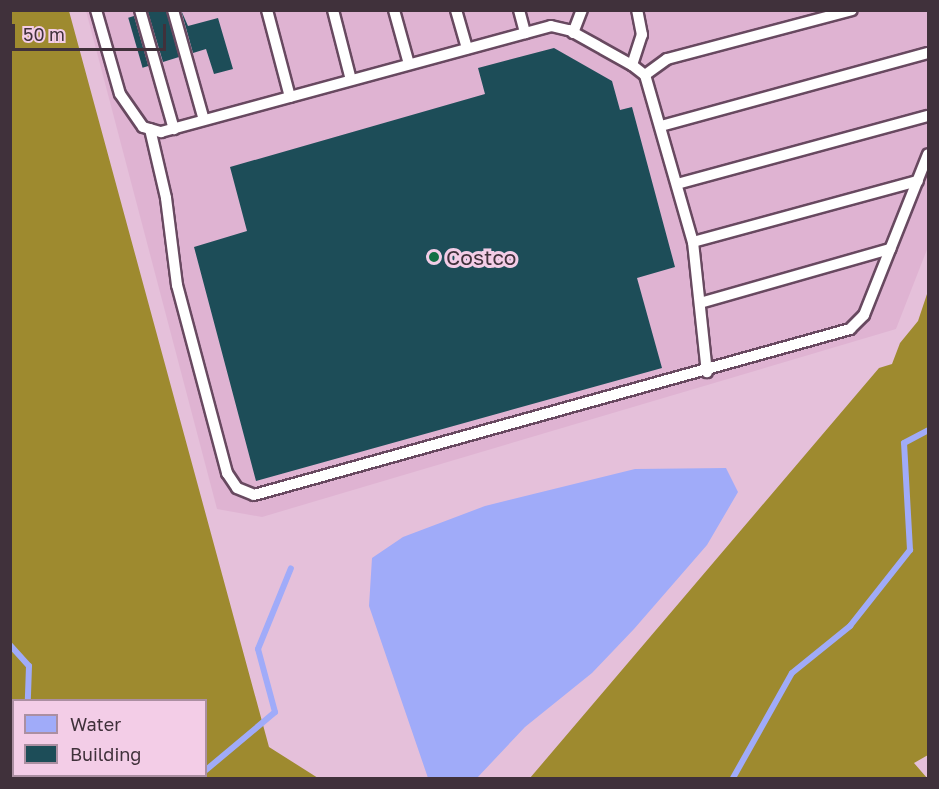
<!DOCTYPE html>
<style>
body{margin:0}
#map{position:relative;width:939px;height:789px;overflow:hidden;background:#e5c0da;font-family:"Golos Text",sans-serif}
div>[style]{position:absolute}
.built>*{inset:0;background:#dfb3d2}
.forest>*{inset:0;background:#9e8a2f}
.water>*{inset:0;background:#a0abf9}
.stream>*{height:6px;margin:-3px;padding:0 3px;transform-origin:3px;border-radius:3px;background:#a0abf9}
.building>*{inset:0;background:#1d4d58;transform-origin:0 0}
.roads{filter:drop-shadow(2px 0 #684960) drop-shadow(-2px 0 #684960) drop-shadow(0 2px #684960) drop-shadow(0 -2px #684960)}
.service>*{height:10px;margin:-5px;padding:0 5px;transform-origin:5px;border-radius:5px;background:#fff}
.dots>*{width:16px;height:16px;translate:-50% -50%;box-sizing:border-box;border:3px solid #f3cde7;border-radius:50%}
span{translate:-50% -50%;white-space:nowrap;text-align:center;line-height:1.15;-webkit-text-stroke:6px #f3cde7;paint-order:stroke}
.poi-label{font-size:21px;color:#40313b}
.left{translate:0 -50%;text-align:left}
.frame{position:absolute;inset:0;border:12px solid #40313b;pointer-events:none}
.legend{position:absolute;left:12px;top:699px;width:195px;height:78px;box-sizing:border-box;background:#f3cde7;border:2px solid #ab8fa2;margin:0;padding:8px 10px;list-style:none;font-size:18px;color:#40313b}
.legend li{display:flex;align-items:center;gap:12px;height:30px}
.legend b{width:30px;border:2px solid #ab8fa2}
.scale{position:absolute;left:12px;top:24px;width:154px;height:27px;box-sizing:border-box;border:3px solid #40313b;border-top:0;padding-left:8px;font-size:18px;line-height:21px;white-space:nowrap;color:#40313b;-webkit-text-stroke:4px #f3cde7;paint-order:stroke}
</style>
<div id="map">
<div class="built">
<i style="clip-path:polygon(86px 11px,928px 11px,928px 247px,896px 329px,262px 517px,217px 509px)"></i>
</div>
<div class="forest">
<i style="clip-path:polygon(10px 11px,69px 11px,269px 747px,318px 778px,52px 778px,206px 776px,206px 700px,14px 700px,13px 711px,11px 705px)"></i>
<i style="clip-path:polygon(928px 291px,928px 755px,914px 763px,927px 778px,530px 778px,879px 368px,892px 364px,900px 343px,918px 321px)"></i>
</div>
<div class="water">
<i style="clip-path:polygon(726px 468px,738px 492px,707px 545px,634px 629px,592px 673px,525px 727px,477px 778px,428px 778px,369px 606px,372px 558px,403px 537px,485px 506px,635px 469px)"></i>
</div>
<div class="stream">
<i style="left:10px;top:645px;width:28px;rotate:48deg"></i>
<i style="left:29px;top:666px;width:34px;rotate:92deg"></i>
<i style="left:206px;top:770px;width:90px;rotate:-40deg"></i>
<i style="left:275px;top:712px;width:65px;rotate:-105.1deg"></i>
<i style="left:258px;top:649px;width:87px;rotate:-67.8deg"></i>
<i style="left:71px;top:776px;width:3px;rotate:45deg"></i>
<i style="left:198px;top:778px;width:4px;rotate:-34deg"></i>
<i style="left:733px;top:778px;width:120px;rotate:-60.7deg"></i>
<i style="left:792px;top:673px;width:75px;rotate:-39deg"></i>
<i style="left:850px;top:626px;width:97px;rotate:-51.7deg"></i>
<i style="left:910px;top:550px;width:107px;rotate:-93.2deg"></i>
<i style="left:904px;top:443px;width:27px;rotate:-28deg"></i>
</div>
<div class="building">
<i style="clip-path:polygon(154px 10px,166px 10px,179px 57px,163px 62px,148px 12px)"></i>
<i style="clip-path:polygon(181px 10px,188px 26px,218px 18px,233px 69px,214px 74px,206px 49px,193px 53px)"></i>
<i style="left:134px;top:16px;width:52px;height:6px;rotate:74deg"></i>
<i style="clip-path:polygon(554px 48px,612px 81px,620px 110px,632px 107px,675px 267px,637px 278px,662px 368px,256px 481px,194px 247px,247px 231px,230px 167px,485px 94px,478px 68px)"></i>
</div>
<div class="roads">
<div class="service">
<i style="left:96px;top:10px;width:87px;rotate:74.1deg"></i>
<i style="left:120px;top:94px;width:40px;rotate:55.1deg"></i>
<i style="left:143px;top:127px;width:19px;rotate:16deg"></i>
<i style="left:161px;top:132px;width:404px;rotate:-15.2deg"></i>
<i style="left:551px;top:26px;width:18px;rotate:13deg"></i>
<i style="left:569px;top:30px;width:72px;rotate:29.1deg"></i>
<i style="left:632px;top:65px;width:16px;rotate:38deg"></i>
<i style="left:645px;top:75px;width:174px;rotate:74deg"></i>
<i style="left:693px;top:242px;width:131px;rotate:83.9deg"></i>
<i style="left:140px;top:10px;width:124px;rotate:74.1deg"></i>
<i style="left:173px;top:10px;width:114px;rotate:74.3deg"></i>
<i style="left:267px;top:10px;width:90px;rotate:75.2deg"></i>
<i style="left:333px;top:10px;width:72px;rotate:75.6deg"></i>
<i style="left:394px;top:10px;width:56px;rotate:74.5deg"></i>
<i style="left:456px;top:10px;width:40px;rotate:74deg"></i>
<i style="left:519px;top:10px;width:24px;rotate:75deg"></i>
<i style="left:573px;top:33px;width:25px;rotate:-69deg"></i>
<i style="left:632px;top:65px;width:32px;rotate:-72deg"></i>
<i style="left:642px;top:35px;width:25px;rotate:-101deg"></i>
<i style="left:645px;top:75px;width:27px;rotate:-36deg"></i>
<i style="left:667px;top:59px;width:191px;rotate:-14.8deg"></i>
<i style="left:661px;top:126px;width:277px;rotate:-15.3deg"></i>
<i style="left:150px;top:129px;width:71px;rotate:76.9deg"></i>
<i style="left:166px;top:198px;width:88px;rotate:82.8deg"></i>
<i style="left:177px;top:285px;width:195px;rotate:75.1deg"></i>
<i style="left:227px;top:473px;width:18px;rotate:56deg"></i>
<i style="left:237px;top:488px;width:18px;rotate:22deg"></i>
<i style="left:254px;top:495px;width:619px;rotate:-15.56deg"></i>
<i style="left:850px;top:329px;width:20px;rotate:-45deg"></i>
<i style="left:864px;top:315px;width:173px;rotate:-68.3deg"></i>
<i style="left:677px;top:184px;width:260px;rotate:-15.2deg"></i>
<i style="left:693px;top:242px;width:233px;rotate:-15.2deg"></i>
<i style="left:700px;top:303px;width:198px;rotate:-15.9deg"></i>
</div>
</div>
<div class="dots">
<i style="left:434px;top:257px;background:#147045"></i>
</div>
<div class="poi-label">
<span class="left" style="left:446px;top:257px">Costco</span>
</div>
<div class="frame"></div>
<ul class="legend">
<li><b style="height:16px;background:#a0abf9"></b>Water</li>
<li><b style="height:16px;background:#1d4d58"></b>Building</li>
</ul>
<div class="scale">50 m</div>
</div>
